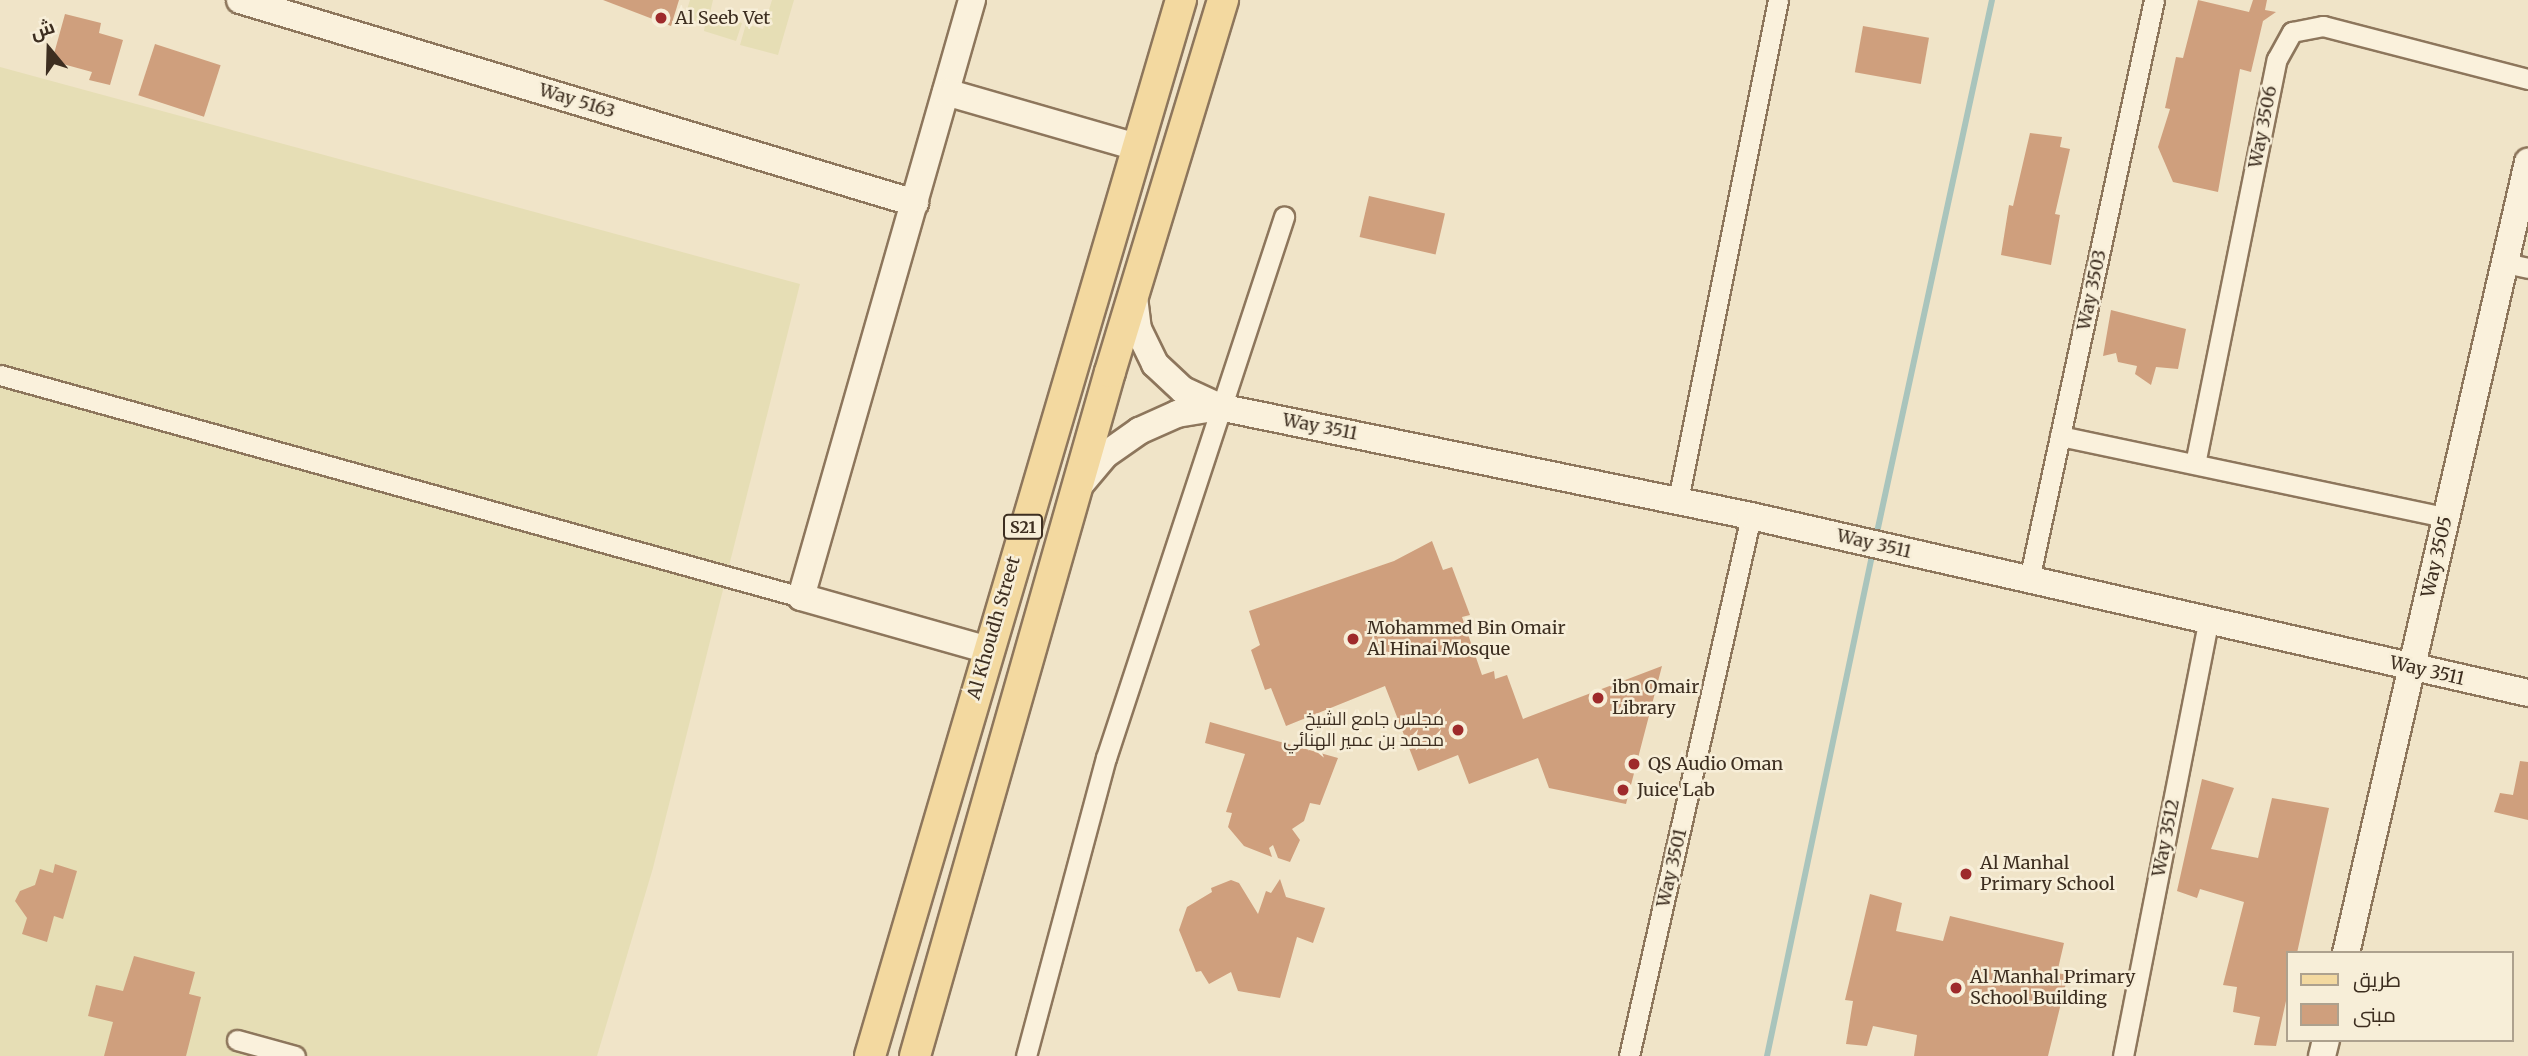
<!DOCTYPE html>
<meta charset="utf-8">
<style>
body{margin:0}
#map{position:relative;width:2528px;height:1056px;overflow:hidden;background:#f0e4c8;font-family:Merriweather,Cairo,serif}
div>[style]{position:absolute}
.farmland>*{inset:0;background:#e6deb5}
.stream>*{height:6px;margin:-3px;padding:0 3px;transform-origin:3px;border-radius:3px;background:#a9c4bc}
.building>*{inset:0;background:#cf9f7d;transform-origin:0 0}
.roads{filter:drop-shadow(2px 0 #8d765c) drop-shadow(-2px 0 #8d765c) drop-shadow(0 2px #8d765c) drop-shadow(0 -2px #8d765c)}
.street>*{height:19px;margin:-9.5px;padding:0 9.5px;transform-origin:9.5px;border-radius:9.5px;background:#faf1dc}
.secondary>*{height:26px;margin:-13px;padding:0 13px;transform-origin:13px;border-radius:13px;background:#faf1dc}
.primary>*{height:30px;margin:-15px;padding:0 15px;transform-origin:15px;border-radius:15px;background:#f3d9a0}
.dots>*{width:19px;height:19px;translate:-50% -50%;box-sizing:border-box;border:4px solid #f7eed8;border-radius:50%}
span{translate:-50% -50%;white-space:nowrap;text-align:center;line-height:1.15;-webkit-text-stroke:5px #f7eed8;paint-order:stroke}
.shield-label span{padding:2px 5px;background:#f7eed8;border:2px solid;border-radius:5px;-webkit-text-stroke-width:0}
.shield-label{font-size:16px;color:#3d2e20;font-weight:700}
.poi-label{font-size:18px;color:#3d2e20}
.left{translate:0 -50%;text-align:left}
.right{translate:-100% -50%;text-align:right}
.street-label{font-size:18px;color:#3d2e20}
.legend{position:absolute;left:2286px;top:951px;width:228px;height:91px;box-sizing:border-box;background:#f7eed8;border:2px solid #ada18e;margin:0;padding:9px 12px;list-style:none;font-size:21px;color:#3d2e20}
.legend li{display:flex;align-items:center;gap:14px;height:35px}
.legend b{width:35px;border:2px solid #ada18e}
.north{position:absolute;left:14px;top:14px;width:70px;height:70px;-webkit-text-stroke:5px #f7eed8;paint-order:stroke;rotate:341deg;font-size:19px;font-weight:700;line-height:28px;text-align:center;color:#3d2e20}
.north::after{content:'';display:block;margin:auto;width:24px;height:32px;background:#3d2e20;clip-path:polygon(50% 0,100% 100%,50% 72%,0 100%)}
</style>
<div id="map">
<div class="farmland">
<i style="clip-path:polygon(690px 0,713px 0,710px 13px,742px 23px,736px 41px,704px 31px,705px 25px,684px 19px)"></i>
<i style="clip-path:polygon(772px 0,794px 0,778px 55px,740px 45px,746px 24px,763px 29px)"></i>
<i style="clip-path:polygon(0 67px,800px 284px,653px 868px,597px 1056px,0 1056px)"></i>
</div>
<div class="stream">
<i style="left:1876px;top:537px;width:549px;rotate:-77.81deg"></i>
<i style="left:1767px;top:1056px;width:516px;rotate:-78.15deg"></i>
</div>
<div class="building">
<i style="clip-path:polygon(603px 0,679px 0,671px 26px)"></i>
<i style="clip-path:polygon(2198px 0,2249px 12px,2253px 0,2267px 0,2265px 10px,2276px 12px,2263px 21px,2251px 72px,2240px 69px,2218px 192px,2173px 182px,2158px 147px,2170px 109px,2165px 108px,2176px 57px,2183px 58px)"></i>
<i style="clip-path:polygon(65px 14px,101px 23px,99px 33px,123px 40px,110px 85px,89px 80px,92px 72px,52px 61px)"></i>
<i style="left:1863px;top:26px;width:67px;height:47px;rotate:10deg"></i>
<i style="left:155px;top:44px;width:69px;height:54px;rotate:18deg"></i>
<i style="clip-path:polygon(2030px 133px,2062px 137px,2060px 147px,2070px 149px,2055px 214px,2060px 215px,2051px 265px,2001px 255px,2009px 205px,2013px 206px)"></i>
<i style="left:1369px;top:196px;width:78px;height:42px;rotate:13deg"></i>
<i style="clip-path:polygon(2111px 310px,2186px 329px,2178px 369px,2156px 367px,2151px 385px,2135px 374px,2137px 366px,2118px 362px,2116px 353px,2103px 356px)"></i>
<i style="clip-path:polygon(1432px 541px,1443px 570px,1452px 567px,1470px 615px,1462px 617px,1482px 675px,1494px 671px,1495px 679px,1507px 675px,1523px 719px,1662px 666px,1626px 804px,1549px 788px,1538px 758px,1469px 784px,1458px 755px,1418px 771px,1385px 686px,1286px 726px,1271px 688px,1265px 690px,1251px 650px,1260px 645px,1249px 611px,1394px 561px)"></i>
<i style="clip-path:polygon(1210px 722px,1338px 758px,1320px 805px,1310px 803px,1304px 821px,1292px 829px,1300px 840px,1290px 862px,1278px 858px,1273px 845px,1269px 848px,1272px 857px,1244px 846px,1228px 827px,1232px 813px,1226px 812px,1245px 754px,1205px 743px)"></i>
<i style="clip-path:polygon(2520px 761px,2528px 762px,2528px 820px,2494px 812px,2500px 793px,2513px 795px)"></i>
<i style="clip-path:polygon(2202px 779px,2234px 788px,2211px 849px,2258px 858px,2272px 798px,2329px 808px,2297px 953px,2288px 953px,2288px 992px,2276px 1046px,2254px 1045px,2260px 1017px,2233px 1012px,2237px 987px,2223px 985px,2244px 902px,2200px 889px,2197px 898px,2177px 891px)"></i>
<i style="clip-path:polygon(55px 864px,77px 871px,63px 919px,54px 916px,47px 942px,22px 934px,27px 918px,15px 901px,20px 891px,35px 885px,40px 869px,53px 873px)"></i>
<i style="clip-path:polygon(1280px 879px,1286px 897px,1325px 908px,1313px 943px,1297px 937px,1280px 998px,1238px 991px,1231px 972px,1209px 984px,1201px 971px,1196px 972px,1179px 930px,1187px 907px,1212px 892px,1211px 888px,1231px 880px,1239px 883px,1258px 914px,1266px 891px,1271px 893px)"></i>
<i style="clip-path:polygon(1870px 894px,1902px 903px,1896px 931px,1943px 941px,1950px 916px,2064px 943px,2057px 973px,2068px 975px,2048px 1056px,1914px 1056px,1917px 1035px,1873px 1026px,1867px 1046px,1846px 1044px,1853px 1001px,1845px 1000px)"></i>
<i style="clip-path:polygon(134px 956px,195px 972px,189px 994px,201px 997px,186px 1056px,104px 1056px,113px 1022px,88px 1016px,96px 985px,123px 991px)"></i>
</div>
<div class="roads">
<div class="street">
<i style="left:2505px;top:263px;width:24px;rotate:12deg"></i>
<i style="left:0;top:375px;width:831px;rotate:15.49deg"></i>
<i style="left:2060px;top:436px;width:394px;rotate:11.9deg"></i>
<i style="left:2195px;top:464px;width:413px;rotate:-78.6deg"></i>
<i style="left:2277px;top:59px;width:31px;rotate:-61deg"></i>
<i style="left:2292px;top:32px;width:32px;rotate:-11deg"></i>
<i style="left:2323px;top:26px;width:212px;rotate:14.5deg"></i>
<i style="left:1678px;top:500px;width:510px;rotate:-78.69deg"></i>
<i style="left:2029px;top:580px;width:593px;rotate:-77.84deg"></i>
<i style="left:237px;top:1040px;width:60px;rotate:15.4deg"></i>
<i style="left:1026px;top:1056px;width:309px;rotate:-75deg"></i>
<i style="left:1106px;top:758px;width:570px;rotate:-71.79deg"></i>
<i style="left:1629px;top:1056px;width:554px;rotate:-77.27deg"></i>
<i style="left:2123px;top:1056px;width:443px;rotate:-78.9deg"></i>
</div>
<div class="secondary">
<i style="left:240px;top:0;width:705px;rotate:16.74deg"></i>
<i style="left:972px;top:0;width:621px;rotate:105.98deg"></i>
<i style="left:801px;top:597px;width:194px;rotate:15.8deg"></i>
<i style="left:946px;top:92px;width:199px;rotate:16.1deg"></i>
<i style="left:1134px;top:297px;width:32px;rotate:83deg"></i>
<i style="left:1138px;top:329px;width:39px;rotate:64deg"></i>
<i style="left:1155px;top:364px;width:38px;rotate:43deg"></i>
<i style="left:1183px;top:390px;width:40px;rotate:25deg"></i>
<i style="left:1219px;top:407px;width:543px;rotate:11.58deg"></i>
<i style="left:1751px;top:516px;width:797px;rotate:12.83deg"></i>
<i style="left:1078px;top:487px;width:42px;rotate:-49.8deg"></i>
<i style="left:1105px;top:455px;width:42px;rotate:-35.2deg"></i>
<i style="left:1139px;top:431px;width:42px;rotate:-24.1deg"></i>
<i style="left:1177px;top:414px;width:43px;rotate:-9.5deg"></i>
<i style="left:2346px;top:953px;width:812px;rotate:-77.04deg"></i>
<i style="left:2322px;top:1056px;width:16px;rotate:-76deg"></i>
</div>
<div class="primary">
<i style="left:870px;top:1056px;width:1101px;rotate:-73.59deg"></i>
<i style="left:915px;top:1056px;width:711px;rotate:-74.09deg"></i>
<i style="left:1110px;top:372px;width:389px;rotate:-73.1deg"></i>
</div>
</div>
<div class="dots">
<i style="left:661px;top:18px;background:#9e2a2b"></i>
<i style="left:1353px;top:639px;background:#9e2a2b"></i>
<i style="left:1598px;top:698px;background:#9e2a2b"></i>
<i style="left:1458px;top:730px;background:#9e2a2b"></i>
<i style="left:1634px;top:764px;background:#9e2a2b"></i>
<i style="left:1623px;top:790px;background:#9e2a2b"></i>
<i style="left:1966px;top:874px;background:#9e2a2b"></i>
<i style="left:1956px;top:988px;background:#9e2a2b"></i>
</div>
<div class="shield-label">
<span style="left:1023px;top:527px">S21</span>
</div>
<div class="poi-label">
<span class="left" style="left:675px;top:18px">Al Seeb Vet</span>
<span class="left" style="left:1367px;top:639px">Mohammed Bin Omair<br>Al Hinai Mosque</span>
<span class="left" style="left:1612px;top:698px">ibn Omair<br>Library</span>
<span class="right" style="left:1444px;top:730px">مجلس جامع الشيخ<br>محمد بن عمير الهنائي</span>
<span class="left" style="left:1648px;top:764px">QS Audio Oman</span>
<span class="left" style="left:1637px;top:790px">Juice Lab</span>
<span class="left" style="left:1980px;top:874px">Al Manhal<br>Primary School</span>
<span class="left" style="left:1970px;top:988px">Al Manhal Primary<br>School Building</span>
</div>
<div class="street-label">
<span style="left:577px;top:101px;rotate:17deg">Way 5163</span>
<span style="left:2263px;top:127px;rotate:-79deg">Way 3506</span>
<span style="left:2092px;top:290px;rotate:-78deg">Way 3503</span>
<span style="left:1320px;top:427px;rotate:11deg">Way 3511</span>
<span style="left:1874px;top:544px;rotate:13deg">Way 3511</span>
<span style="left:2437px;top:557px;rotate:-77deg">Way 3505</span>
<span style="left:994px;top:628px;rotate:-74deg">Al Khoudh Street</span>
<span style="left:2427px;top:671px;rotate:13deg">Way 3511</span>
<span style="left:2166px;top:838px;rotate:-79deg">Way 3512</span>
<span style="left:1672px;top:868px;rotate:-77deg">Way 3501</span>
</div>
<ul class="legend">
<li><b style="height:9px;background:#f3d9a0"></b>طريق</li>
<li><b style="height:19px;background:#cf9f7d"></b>مبنى</li>
</ul>
<div class="north">ش</div>
</div>
